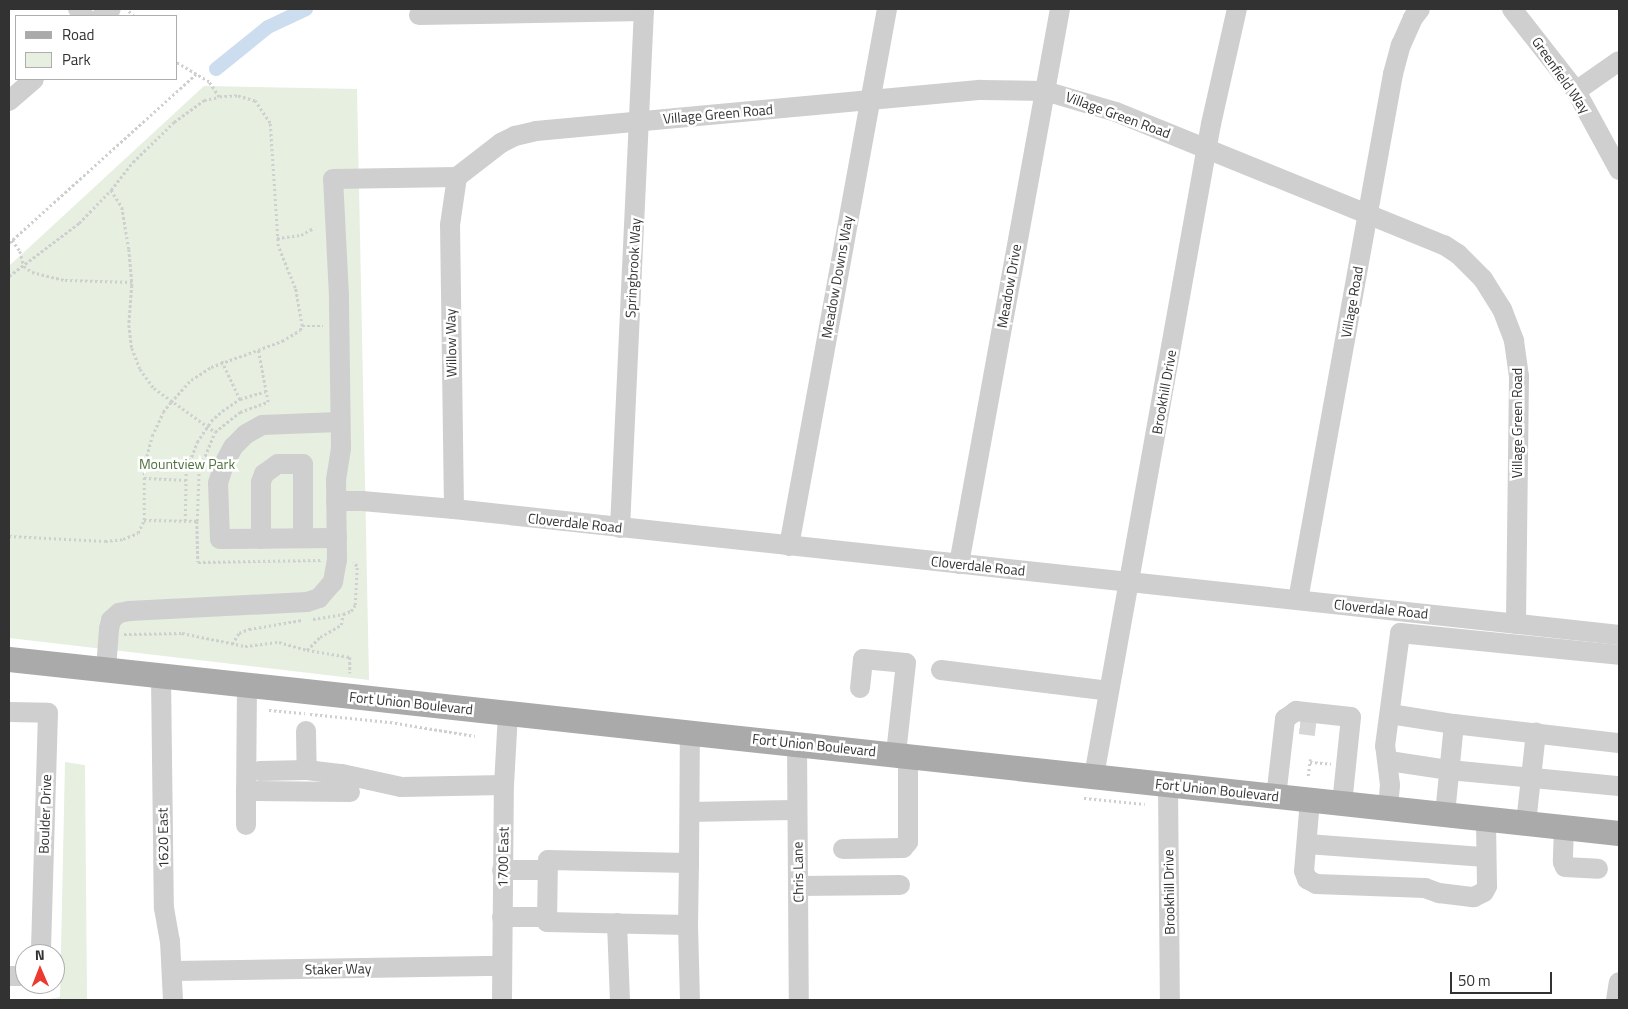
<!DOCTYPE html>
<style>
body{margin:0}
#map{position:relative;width:1628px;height:1009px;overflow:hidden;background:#fff;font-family:"Titillium Web",sans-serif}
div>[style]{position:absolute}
.green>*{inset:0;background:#e6efe0}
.canal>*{height:14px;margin:-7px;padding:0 7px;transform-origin:7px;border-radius:7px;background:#ccddef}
.minor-tunnel>*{height:20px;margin-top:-10px;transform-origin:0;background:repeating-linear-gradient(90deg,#d6d6d6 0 20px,transparent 0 30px)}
.path>*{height:2.5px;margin-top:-1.25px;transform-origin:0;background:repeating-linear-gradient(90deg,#cfcfcf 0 2.5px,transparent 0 5px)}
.minor>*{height:20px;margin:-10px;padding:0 10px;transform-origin:10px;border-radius:10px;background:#cfcfcf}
.major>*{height:25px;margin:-12.5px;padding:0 12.5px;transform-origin:12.5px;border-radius:12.5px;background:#aaa}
span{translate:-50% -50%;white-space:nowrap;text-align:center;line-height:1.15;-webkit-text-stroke:5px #fff;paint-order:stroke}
.street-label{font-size:14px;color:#323232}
.park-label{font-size:14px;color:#4e713c}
.frame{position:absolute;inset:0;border:10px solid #323232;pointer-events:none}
.legend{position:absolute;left:15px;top:15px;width:162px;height:65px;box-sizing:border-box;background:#fff;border:1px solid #adadad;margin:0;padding:6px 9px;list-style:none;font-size:15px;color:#323232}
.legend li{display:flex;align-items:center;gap:10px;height:25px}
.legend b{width:25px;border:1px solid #adadad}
.north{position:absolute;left:15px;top:944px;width:50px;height:50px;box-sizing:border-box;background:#fff;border:1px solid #adadad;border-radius:50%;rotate:359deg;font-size:14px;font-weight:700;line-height:20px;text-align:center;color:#323232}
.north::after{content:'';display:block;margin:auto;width:18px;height:22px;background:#ed3a30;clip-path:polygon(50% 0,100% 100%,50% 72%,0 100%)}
.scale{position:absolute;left:1450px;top:972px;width:102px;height:22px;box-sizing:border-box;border:2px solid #323232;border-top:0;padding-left:6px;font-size:15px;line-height:18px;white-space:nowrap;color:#323232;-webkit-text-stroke:4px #fff;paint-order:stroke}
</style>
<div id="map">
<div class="green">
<i style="clip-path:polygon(204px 86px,357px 89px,369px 680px,9px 638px,9px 266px)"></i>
<i style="clip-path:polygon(65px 762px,85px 765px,87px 999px,44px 1000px,60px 997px)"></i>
</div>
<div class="canal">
<i style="left:216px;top:69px;width:67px;rotate:-38.9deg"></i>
<i style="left:268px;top:27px;width:42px;rotate:-25.3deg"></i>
</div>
<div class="minor-tunnel">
<i style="left:1300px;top:724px;width:16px;rotate:7deg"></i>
</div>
<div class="path">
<i style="left:129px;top:11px;width:7px;rotate:45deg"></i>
<i style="left:111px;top:190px;width:20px;rotate:57deg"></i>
<i style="left:122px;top:207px;width:43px;rotate:80.5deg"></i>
<i style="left:129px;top:249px;width:36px;rotate:85deg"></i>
<i style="left:132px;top:285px;width:40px;rotate:94.3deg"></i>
<i style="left:129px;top:325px;width:23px;rotate:83deg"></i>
<i style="left:132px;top:348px;width:22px;rotate:69deg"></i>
<i style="left:140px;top:369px;width:24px;rotate:54deg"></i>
<i style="left:154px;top:388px;width:75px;rotate:35.8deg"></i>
<i style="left:277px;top:238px;width:24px;rotate:-7deg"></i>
<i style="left:301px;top:235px;width:13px;rotate:-29deg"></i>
<i style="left:12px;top:240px;width:14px;rotate:54deg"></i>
<i style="left:20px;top:251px;width:16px;rotate:75deg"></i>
<i style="left:24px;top:266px;width:10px;rotate:37deg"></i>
<i style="left:32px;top:272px;width:34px;rotate:14deg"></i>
<i style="left:65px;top:280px;width:67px;rotate:1.7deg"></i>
<i style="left:9px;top:243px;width:252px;rotate:-42.1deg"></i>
<i style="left:9px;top:276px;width:88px;rotate:-37.1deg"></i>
<i style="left:79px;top:223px;width:46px;rotate:-45.9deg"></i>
<i style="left:111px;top:190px;width:36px;rotate:-52deg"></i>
<i style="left:133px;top:162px;width:57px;rotate:-44.3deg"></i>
<i style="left:174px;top:122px;width:37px;rotate:-36deg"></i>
<i style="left:204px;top:100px;width:15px;rotate:-11deg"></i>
<i style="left:219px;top:97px;width:18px;rotate:-124deg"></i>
<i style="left:209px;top:82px;width:39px;rotate:-149deg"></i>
<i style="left:302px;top:326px;width:21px"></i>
<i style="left:222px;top:361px;width:42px;rotate:64.7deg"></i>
<i style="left:144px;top:478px;width:42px;rotate:2.7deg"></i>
<i style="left:144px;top:520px;width:53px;rotate:1.1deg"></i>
<i style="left:197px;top:521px;width:51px;rotate:-87.8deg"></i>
<i style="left:199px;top:470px;width:41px;rotate:-67.2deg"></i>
<i style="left:215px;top:432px;width:32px;rotate:-39deg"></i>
<i style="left:240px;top:412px;width:30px;rotate:-20deg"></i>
<i style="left:268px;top:402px;width:53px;rotate:-100.9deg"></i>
<i style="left:185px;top:521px;width:50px;rotate:-88.9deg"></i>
<i style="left:186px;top:471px;width:31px;rotate:-69deg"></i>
<i style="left:197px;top:442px;width:25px;rotate:-56deg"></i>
<i style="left:211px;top:421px;width:15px;rotate:-42deg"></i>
<i style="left:222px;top:411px;width:22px;rotate:-34deg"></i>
<i style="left:240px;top:399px;width:27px;rotate:-17deg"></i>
<i style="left:197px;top:521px;width:41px;rotate:88.6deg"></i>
<i style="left:198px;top:562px;width:123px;rotate:-0.9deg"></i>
<i style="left:9px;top:536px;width:96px;rotate:3deg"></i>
<i style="left:105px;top:541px;width:18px;rotate:-6deg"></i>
<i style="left:123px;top:539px;width:16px;rotate:-22deg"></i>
<i style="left:138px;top:533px;width:14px;rotate:-65deg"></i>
<i style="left:144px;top:520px;width:54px;rotate:-90deg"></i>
<i style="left:144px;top:466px;width:31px;rotate:-75deg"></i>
<i style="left:152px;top:436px;width:26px;rotate:-65deg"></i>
<i style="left:163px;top:412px;width:13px;rotate:-51deg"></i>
<i style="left:171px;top:402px;width:30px;rotate:-48deg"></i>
<i style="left:191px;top:380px;width:24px;rotate:-33deg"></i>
<i style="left:211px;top:367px;width:76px;rotate:-20.1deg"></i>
<i style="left:282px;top:341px;width:21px;rotate:-31deg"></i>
<i style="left:300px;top:330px;width:4px;rotate:-63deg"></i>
<i style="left:302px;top:326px;width:39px;rotate:-100deg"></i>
<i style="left:295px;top:288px;width:45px;rotate:-112deg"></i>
<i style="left:278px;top:246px;width:123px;rotate:-93.7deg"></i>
<i style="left:270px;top:123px;width:27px;rotate:-124deg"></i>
<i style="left:255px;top:101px;width:19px;rotate:-164deg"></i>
<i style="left:237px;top:96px;width:18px;rotate:177deg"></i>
<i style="left:313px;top:619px;width:30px;rotate:-9deg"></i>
<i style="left:124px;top:634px;width:58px;rotate:-1deg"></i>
<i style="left:182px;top:633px;width:64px;rotate:11.7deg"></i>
<i style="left:245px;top:646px;width:34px;rotate:-7deg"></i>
<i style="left:279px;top:642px;width:29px;rotate:16deg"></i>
<i style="left:307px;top:650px;width:18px;rotate:-45deg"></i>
<i style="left:320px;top:637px;width:24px;rotate:-30deg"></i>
<i style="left:341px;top:625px;width:11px;rotate:-80deg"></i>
<i style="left:343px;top:614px;width:9px;rotate:-21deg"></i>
<i style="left:351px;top:611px;width:7px;rotate:-56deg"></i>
<i style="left:355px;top:605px;width:39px;rotate:-87deg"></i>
<i style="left:357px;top:566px;width:5px;rotate:-143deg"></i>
<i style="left:232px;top:644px;width:13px;rotate:-58deg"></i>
<i style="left:239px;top:633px;width:11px;rotate:-22deg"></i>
<i style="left:249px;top:629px;width:54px;rotate:-9.6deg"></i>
<i style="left:307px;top:650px;width:44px;rotate:9.2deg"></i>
<i style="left:350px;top:657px;width:16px;rotate:90deg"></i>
<i style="left:269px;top:710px;width:36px;rotate:5deg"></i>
<i style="left:310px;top:714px;width:80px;rotate:5.7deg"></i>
<i style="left:390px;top:722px;width:86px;rotate:9.4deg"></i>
<i style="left:1310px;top:762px;width:21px;rotate:5deg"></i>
<i style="left:1308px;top:776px;width:17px;rotate:-83deg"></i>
<i style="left:1084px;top:798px;width:61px;rotate:5.6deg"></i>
</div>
<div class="minor">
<i style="left:78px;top:9px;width:9px;rotate:49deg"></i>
<i style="left:1512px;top:9px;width:104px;rotate:52deg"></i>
<i style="left:1576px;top:91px;width:90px;rotate:61.4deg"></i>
<i style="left:419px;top:15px;width:225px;rotate:-1deg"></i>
<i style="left:102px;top:16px;width:11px;rotate:-38deg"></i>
<i style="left:1576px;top:91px;width:52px;rotate:-34.9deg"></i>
<i style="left:9px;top:101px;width:33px;rotate:-41deg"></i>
<i style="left:336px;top:501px;width:26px"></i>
<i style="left:362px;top:501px;width:92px;rotate:5deg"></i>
<i style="left:454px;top:509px;width:1172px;rotate:6.17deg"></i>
<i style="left:454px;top:509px;width:284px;rotate:-90.8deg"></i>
<i style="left:450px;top:225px;width:49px;rotate:-81.7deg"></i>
<i style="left:620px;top:528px;width:520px;rotate:-87.35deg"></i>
<i style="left:337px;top:538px;width:117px;rotate:179.5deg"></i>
<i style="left:220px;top:539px;width:56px;rotate:-92deg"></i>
<i style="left:218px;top:483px;width:20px;rotate:-72deg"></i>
<i style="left:224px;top:464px;width:19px;rotate:-62deg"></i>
<i style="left:233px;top:447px;width:18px;rotate:-45deg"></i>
<i style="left:246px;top:434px;width:18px;rotate:-29deg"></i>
<i style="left:262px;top:425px;width:77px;rotate:-2.2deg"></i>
<i style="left:261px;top:539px;width:57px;rotate:-90deg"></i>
<i style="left:261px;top:482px;width:9px;rotate:-69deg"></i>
<i style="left:264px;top:474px;width:17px;rotate:-36deg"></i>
<i style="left:278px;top:464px;width:25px"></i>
<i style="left:303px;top:464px;width:74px;rotate:90deg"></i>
<i style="left:789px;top:546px;width:546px;rotate:-79.66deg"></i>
<i style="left:959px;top:564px;width:564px;rotate:-79.69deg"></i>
<i style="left:1298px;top:600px;width:535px;rotate:-79.76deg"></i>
<i style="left:1393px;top:74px;width:30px;rotate:-75deg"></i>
<i style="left:1401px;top:45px;width:30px;rotate:-66deg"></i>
<i style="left:1413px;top:18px;width:11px;rotate:-52deg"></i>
<i style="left:106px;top:670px;width:41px;rotate:-85.8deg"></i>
<i style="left:109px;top:629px;width:9px;rotate:-77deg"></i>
<i style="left:111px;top:620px;width:11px;rotate:-41deg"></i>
<i style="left:119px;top:613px;width:10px;rotate:-11deg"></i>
<i style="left:129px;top:611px;width:178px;rotate:-2.9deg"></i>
<i style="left:307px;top:602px;width:13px;rotate:-18deg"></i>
<i style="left:319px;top:598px;width:21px;rotate:-49deg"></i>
<i style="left:333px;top:582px;width:22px;rotate:-80deg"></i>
<i style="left:337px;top:560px;width:80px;rotate:-90.7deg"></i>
<i style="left:336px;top:480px;width:33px;rotate:-81deg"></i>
<i style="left:341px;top:447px;width:151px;rotate:-90.8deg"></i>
<i style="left:339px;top:296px;width:117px;rotate:-92.9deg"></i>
<i style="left:333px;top:179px;width:124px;rotate:-0.9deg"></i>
<i style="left:457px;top:177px;width:56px;rotate:-37.7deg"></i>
<i style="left:501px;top:143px;width:16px;rotate:-27deg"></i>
<i style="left:515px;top:136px;width:22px;rotate:-13deg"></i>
<i style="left:536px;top:131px;width:447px;rotate:-5.3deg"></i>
<i style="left:981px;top:90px;width:64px;rotate:0.9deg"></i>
<i style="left:1045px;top:91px;width:74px;rotate:16.5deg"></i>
<i style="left:1116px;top:112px;width:354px;rotate:22.1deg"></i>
<i style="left:1444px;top:245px;width:17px;rotate:33deg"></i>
<i style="left:1458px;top:254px;width:35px;rotate:45deg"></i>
<i style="left:1483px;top:279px;width:36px;rotate:58deg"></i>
<i style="left:1502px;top:309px;width:34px;rotate:69deg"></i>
<i style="left:1514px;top:341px;width:35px;rotate:82deg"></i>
<i style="left:1519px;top:376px;width:248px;rotate:90.7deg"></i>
<i style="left:941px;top:670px;width:169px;rotate:7.1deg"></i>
<i style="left:161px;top:676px;width:232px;rotate:89.3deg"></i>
<i style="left:164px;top:908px;width:34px;rotate:80deg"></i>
<i style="left:170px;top:941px;width:59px;rotate:87.1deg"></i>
<i style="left:247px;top:685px;width:106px;rotate:90.5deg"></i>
<i style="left:246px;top:791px;width:104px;rotate:0.6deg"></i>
<i style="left:860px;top:688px;width:29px;rotate:-84deg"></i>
<i style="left:863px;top:659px;width:43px;rotate:5.3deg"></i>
<i style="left:906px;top:663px;width:92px;rotate:96.3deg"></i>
<i style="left:9px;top:712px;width:39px;rotate:1deg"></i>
<i style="left:48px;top:713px;width:241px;rotate:91.7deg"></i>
<i style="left:1390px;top:714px;width:65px;rotate:8.9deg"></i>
<i style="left:306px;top:731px;width:39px;rotate:89deg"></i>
<i style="left:797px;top:743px;width:257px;rotate:89.6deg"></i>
<i style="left:1389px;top:761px;width:61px;rotate:8.5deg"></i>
<i style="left:1449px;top:770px;width:171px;rotate:5.4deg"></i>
<i style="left:260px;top:771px;width:47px;rotate:-1.2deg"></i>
<i style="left:307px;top:770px;width:35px;rotate:7deg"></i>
<i style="left:342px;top:774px;width:60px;rotate:12.4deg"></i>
<i style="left:401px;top:787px;width:103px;rotate:-1.1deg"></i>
<i style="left:1094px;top:776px;width:662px;rotate:-79.83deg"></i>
<i style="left:1211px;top:124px;width:118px;rotate:-77.3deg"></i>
<i style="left:1168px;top:785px;width:215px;rotate:89.5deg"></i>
<i style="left:1276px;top:797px;width:79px;rotate:-83.4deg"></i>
<i style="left:1285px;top:719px;width:14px;rotate:-36deg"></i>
<i style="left:1296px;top:711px;width:55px;rotate:6.2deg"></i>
<i style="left:1351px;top:717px;width:87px;rotate:95.9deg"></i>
<i style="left:1310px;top:800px;width:71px;rotate:94.8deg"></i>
<i style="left:1304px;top:871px;width:9px;rotate:69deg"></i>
<i style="left:1307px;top:879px;width:10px;rotate:29deg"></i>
<i style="left:1316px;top:884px;width:109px;rotate:2.1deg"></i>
<i style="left:1425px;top:888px;width:15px;rotate:20deg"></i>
<i style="left:1439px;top:893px;width:35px;rotate:7deg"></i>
<i style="left:1474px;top:897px;width:11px;rotate:-27deg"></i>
<i style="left:1484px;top:892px;width:7px;rotate:-63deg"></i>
<i style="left:1487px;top:886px;width:67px;rotate:-90.9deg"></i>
<i style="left:1388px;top:808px;width:23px;rotate:-85deg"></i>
<i style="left:1390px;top:785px;width:39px;rotate:-97deg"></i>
<i style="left:1385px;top:746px;width:114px;rotate:-82.4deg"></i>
<i style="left:1400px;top:633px;width:220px;rotate:5.7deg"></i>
<i style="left:690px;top:812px;width:107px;rotate:-1.1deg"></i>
<i style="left:1445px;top:814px;width:90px;rotate:-84.3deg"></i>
<i style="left:1454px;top:724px;width:166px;rotate:6.6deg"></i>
<i style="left:1526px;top:823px;width:91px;rotate:-83.7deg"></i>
<i style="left:246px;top:825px;width:34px;rotate:-90deg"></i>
<i style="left:1564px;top:827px;width:35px;rotate:92deg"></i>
<i style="left:1563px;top:862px;width:5px;rotate:68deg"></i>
<i style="left:1565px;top:867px;width:33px;rotate:3deg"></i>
<i style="left:1307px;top:844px;width:179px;rotate:4.2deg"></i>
<i style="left:843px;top:849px;width:60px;rotate:-1deg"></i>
<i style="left:903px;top:848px;width:8px;rotate:-50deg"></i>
<i style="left:908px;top:842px;width:87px;rotate:-90deg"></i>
<i style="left:689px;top:863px;width:62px;rotate:90.9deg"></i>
<i style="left:688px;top:925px;width:141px;rotate:-178.8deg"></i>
<i style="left:547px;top:922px;width:62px;rotate:-89.1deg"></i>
<i style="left:548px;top:860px;width:141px;rotate:1.2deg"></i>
<i style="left:689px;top:863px;width:131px;rotate:-89.6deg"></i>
<i style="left:502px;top:870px;width:45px"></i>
<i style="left:798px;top:886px;width:102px;rotate:-0.6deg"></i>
<i style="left:502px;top:917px;width:45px"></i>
<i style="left:617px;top:923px;width:77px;rotate:87.8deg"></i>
<i style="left:688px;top:925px;width:75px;rotate:88.5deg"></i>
<i style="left:173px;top:971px;width:329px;rotate:-0.9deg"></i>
<i style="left:9px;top:976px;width:16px"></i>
<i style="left:502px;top:1000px;width:215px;rotate:-89.5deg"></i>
<i style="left:504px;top:785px;width:72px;rotate:-86.8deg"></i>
<i style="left:1616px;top:1000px;width:18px;rotate:-81deg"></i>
</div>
<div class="major">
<i style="left:9px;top:659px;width:1619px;rotate:6.17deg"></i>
</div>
<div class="street-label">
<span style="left:1561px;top:75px;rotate:55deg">Greenfield Way</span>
<span style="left:718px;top:114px;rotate:-5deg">Village Green Road</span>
<span style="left:1118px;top:115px;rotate:20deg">Village Green Road</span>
<span style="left:633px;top:268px;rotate:-87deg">Springbrook Way</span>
<span style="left:837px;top:277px;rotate:-80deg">Meadow Downs Way</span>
<span style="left:1009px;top:286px;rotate:-80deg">Meadow Drive</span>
<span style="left:1352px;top:302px;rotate:-80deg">Village Road</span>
<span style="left:451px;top:343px;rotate:-91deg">Willow Way</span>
<span style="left:1164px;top:392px;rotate:-80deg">Brookhill Drive</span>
<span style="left:1517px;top:423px;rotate:-90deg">Village Green Road</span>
<span style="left:575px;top:523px;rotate:6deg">Cloverdale Road</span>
<span style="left:978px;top:566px;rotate:6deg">Cloverdale Road</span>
<span style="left:1381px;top:609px;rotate:6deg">Cloverdale Road</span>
<span style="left:411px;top:703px;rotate:6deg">Fort Union Boulevard</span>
<span style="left:814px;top:745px;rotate:6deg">Fort Union Boulevard</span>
<span style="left:1217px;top:790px;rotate:6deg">Fort Union Boulevard</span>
<span style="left:45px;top:814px;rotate:-88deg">Boulder Drive</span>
<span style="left:163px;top:838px;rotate:-91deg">1620 East</span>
<span style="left:503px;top:857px;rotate:-89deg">1700 East</span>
<span style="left:798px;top:872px;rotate:-91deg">Chris Lane</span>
<span style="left:1169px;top:892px;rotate:-91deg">Brookhill Drive</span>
<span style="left:338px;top:969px;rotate:-1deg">Staker Way</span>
</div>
<div class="park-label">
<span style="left:187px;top:464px">Mountview Park</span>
</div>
<div class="frame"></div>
<ul class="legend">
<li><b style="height:6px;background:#aaa"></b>Road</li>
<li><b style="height:14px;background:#e6efe0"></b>Park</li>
</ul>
<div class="north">N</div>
<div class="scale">50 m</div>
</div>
